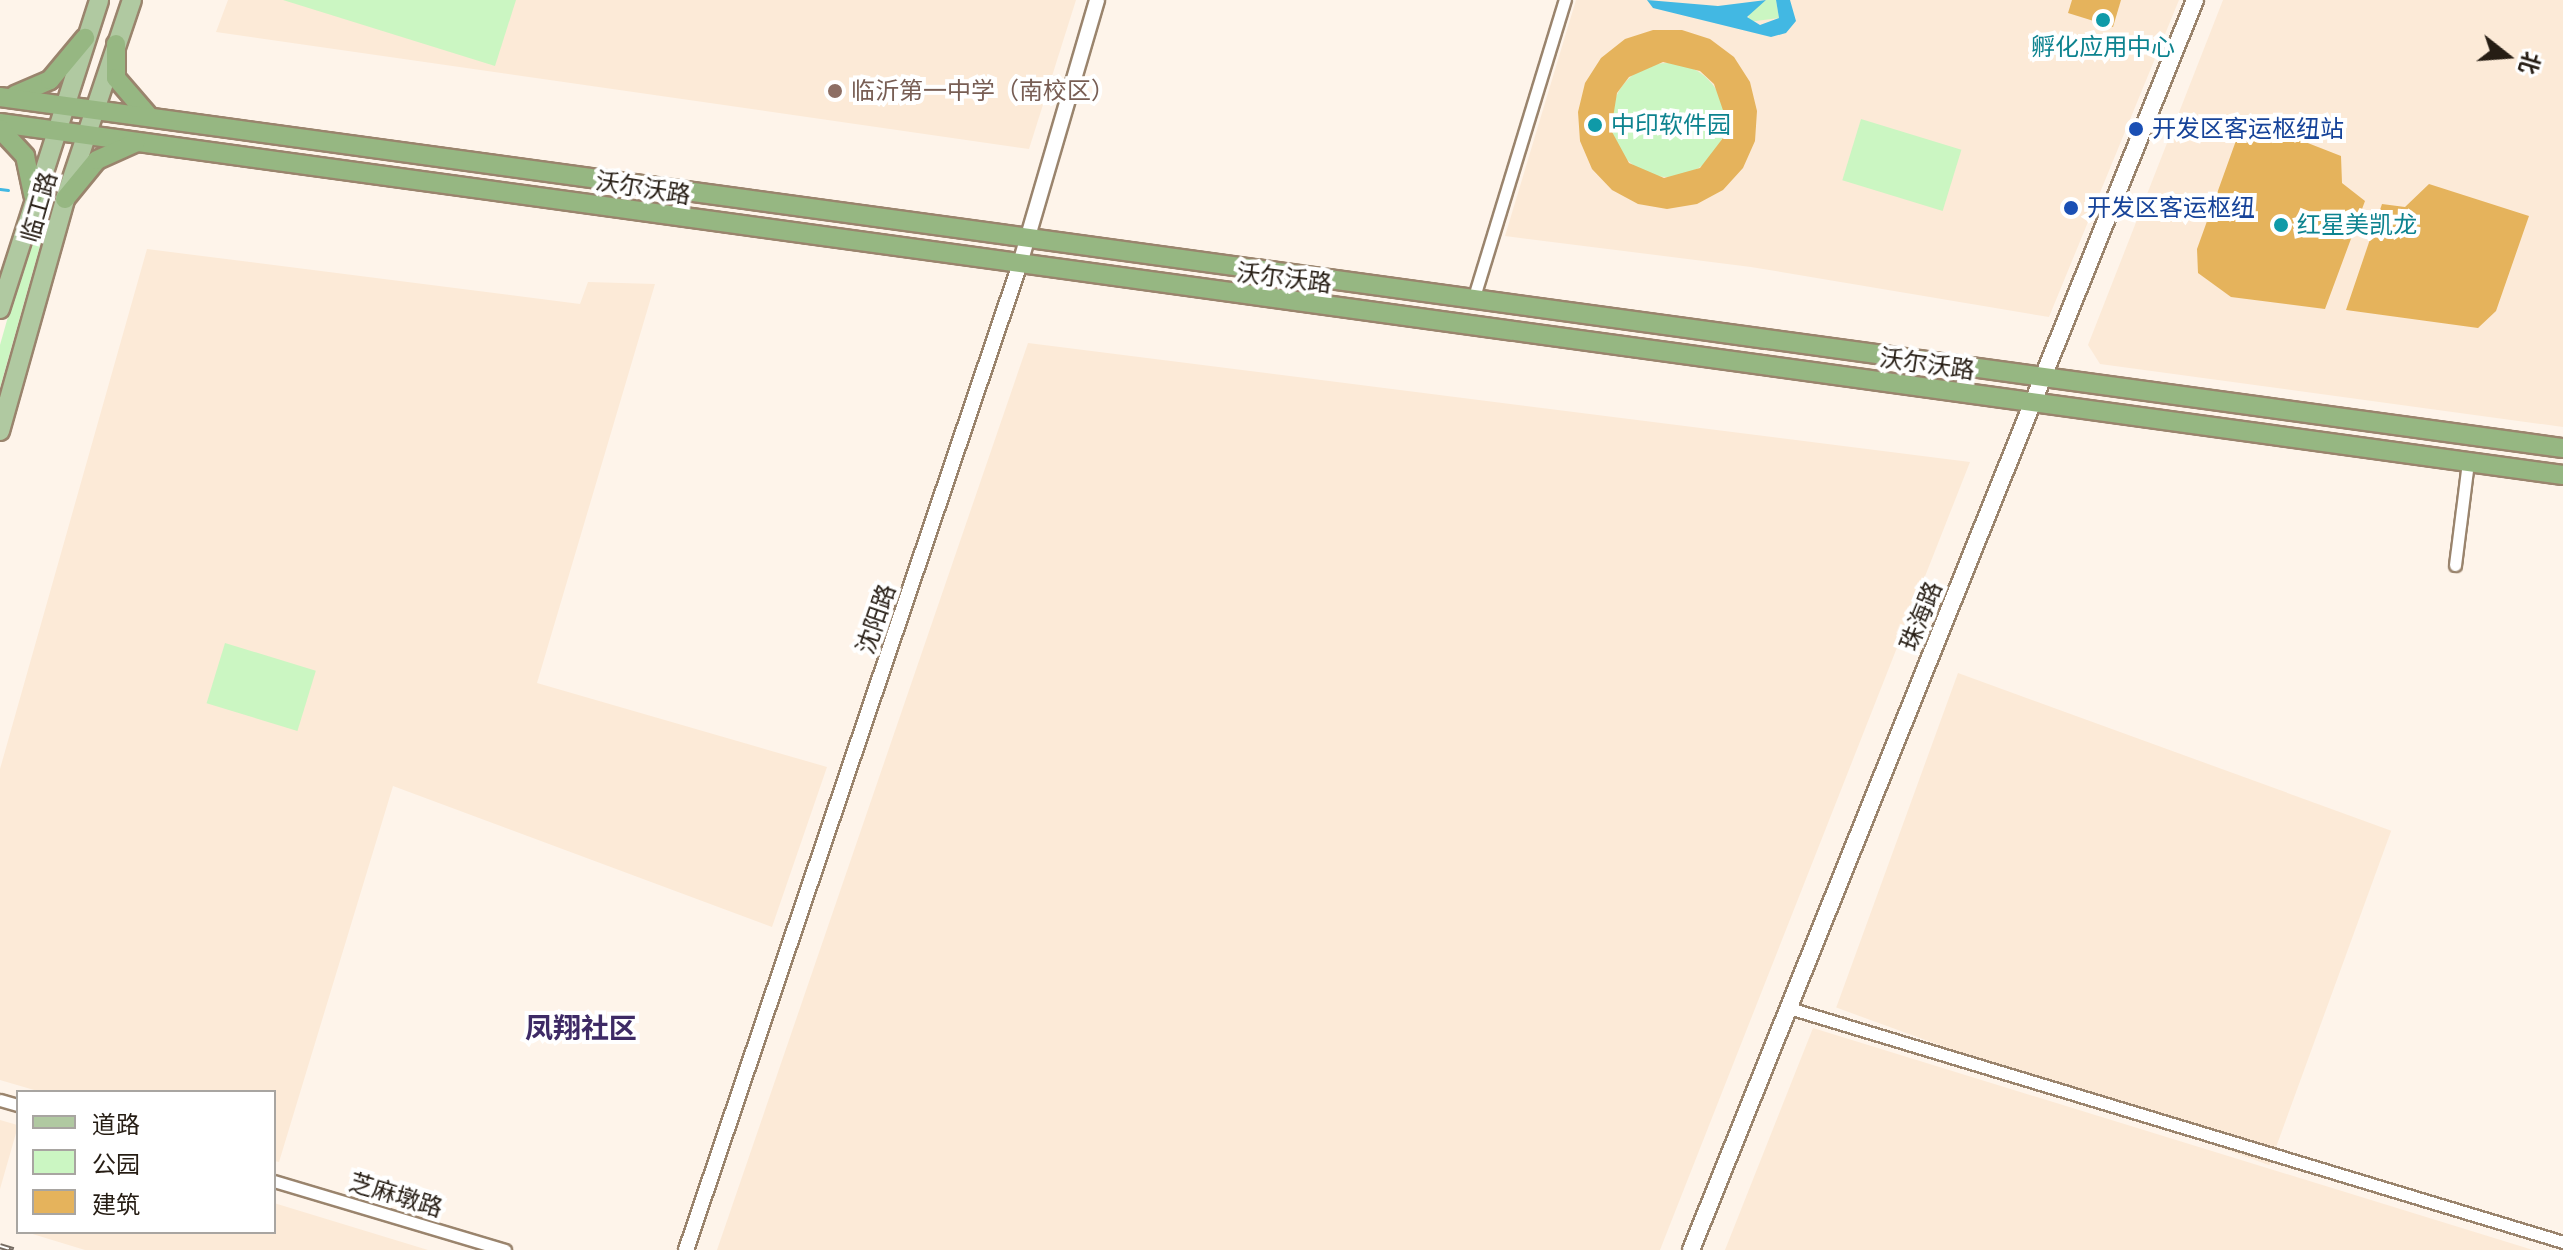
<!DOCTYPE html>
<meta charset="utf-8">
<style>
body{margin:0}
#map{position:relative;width:2563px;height:1250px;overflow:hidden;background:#fef4ea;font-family:Mulish,"Noto Sans SC",sans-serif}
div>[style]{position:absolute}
.built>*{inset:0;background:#fcead7;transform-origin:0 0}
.green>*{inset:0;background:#cbf6c2;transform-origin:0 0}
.round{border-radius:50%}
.water>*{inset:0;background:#42b8e3}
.stream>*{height:3px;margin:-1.5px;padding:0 1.5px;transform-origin:1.5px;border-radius:1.5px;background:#42b8e3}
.building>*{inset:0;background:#e5b35c}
.roads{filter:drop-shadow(2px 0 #9a846d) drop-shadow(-2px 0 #9a846d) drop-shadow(0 2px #9a846d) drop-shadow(0 -2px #9a846d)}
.minor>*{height:11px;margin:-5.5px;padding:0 5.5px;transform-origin:5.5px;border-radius:5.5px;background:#fff}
.tertiary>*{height:14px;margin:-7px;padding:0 7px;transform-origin:7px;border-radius:7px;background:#fff}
.secondary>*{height:16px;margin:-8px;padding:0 8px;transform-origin:8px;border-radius:8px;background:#fff}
.primary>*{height:18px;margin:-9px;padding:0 9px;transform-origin:9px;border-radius:9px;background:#b0c9a1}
.trunk>*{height:18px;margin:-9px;padding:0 9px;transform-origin:9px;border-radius:9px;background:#96b782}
.rail>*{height:6px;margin-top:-3px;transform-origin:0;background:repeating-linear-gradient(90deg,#fff 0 9px,#756b62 0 18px);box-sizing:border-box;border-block:2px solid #756b62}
.dots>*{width:22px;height:22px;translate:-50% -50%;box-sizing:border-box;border:4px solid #fff;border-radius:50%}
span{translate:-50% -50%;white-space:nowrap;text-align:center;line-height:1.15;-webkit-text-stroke:8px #fff;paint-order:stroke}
.culture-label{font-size:24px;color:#0d838f}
.left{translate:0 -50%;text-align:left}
.education-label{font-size:24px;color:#785e54}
.transit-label{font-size:24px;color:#164399}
.street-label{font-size:24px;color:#261d14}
.quarter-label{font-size:28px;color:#3e2a65;font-weight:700}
.legend{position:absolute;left:16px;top:1090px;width:260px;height:144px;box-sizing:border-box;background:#fff;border:2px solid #a8a5a1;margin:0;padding:10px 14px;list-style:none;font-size:24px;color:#261d14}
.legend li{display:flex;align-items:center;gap:16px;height:40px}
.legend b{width:40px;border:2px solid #a8a5a1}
.north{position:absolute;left:2467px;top:16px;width:80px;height:80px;-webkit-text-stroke:6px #fff;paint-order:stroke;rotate:107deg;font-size:22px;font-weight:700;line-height:32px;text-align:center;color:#261d14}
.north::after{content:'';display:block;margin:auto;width:28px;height:36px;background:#261d14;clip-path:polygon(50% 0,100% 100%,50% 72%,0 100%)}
</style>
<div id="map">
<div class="built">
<i style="clip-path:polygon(228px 0,1076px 0,1029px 149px,216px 32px)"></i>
<i style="clip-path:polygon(1576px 0,2179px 0,2049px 317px,1751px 267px,1505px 236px)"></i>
<i style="clip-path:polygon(2223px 0,2563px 0,2563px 427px,2100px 364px,2088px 345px)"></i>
<i style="clip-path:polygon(147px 249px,580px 304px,588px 282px,655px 284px,537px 683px,827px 767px,772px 927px,393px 786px,279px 1162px,274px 1161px,274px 1092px,41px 1092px,0 1080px,0 769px)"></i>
<i style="clip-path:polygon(1028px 343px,1970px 462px,1660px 1250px,717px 1250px)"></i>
<i style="left:1958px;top:673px;width:461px;height:356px;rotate:20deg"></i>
<i style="clip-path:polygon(1813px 1028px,2533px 1250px,1725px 1250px)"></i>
<i style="left:0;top:1120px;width:19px;height:104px;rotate:16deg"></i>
<i style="clip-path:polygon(274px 1203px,428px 1250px,85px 1250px,26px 1232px,274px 1232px)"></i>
</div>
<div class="green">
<i style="clip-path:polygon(283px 0,516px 0,495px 66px)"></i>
<i style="clip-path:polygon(1766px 0,1776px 0,1779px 18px,1748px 22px,1749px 13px)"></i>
<i class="round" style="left:1611px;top:63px;width:114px;height:114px"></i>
<i style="left:1861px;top:119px;width:105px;height:64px;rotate:17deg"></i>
<i style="clip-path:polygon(40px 226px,44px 232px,0 388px,0 345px,33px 228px)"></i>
<i style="left:225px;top:643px;width:95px;height:63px;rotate:17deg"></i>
</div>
<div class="water">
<i style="clip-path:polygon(1647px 0,1718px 6px,1766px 0,1747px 17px,1760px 25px,1779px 18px,1776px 0,1790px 0,1796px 21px,1786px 33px,1771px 37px,1653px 8px)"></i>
</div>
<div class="stream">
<i style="left:0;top:189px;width:8px;rotate:7deg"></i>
</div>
<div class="building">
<i style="clip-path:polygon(2072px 0,2121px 0,2113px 27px,2068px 13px)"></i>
<i style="clip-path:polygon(evenodd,1653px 30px,1682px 30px,1710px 39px,1734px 57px,1750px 82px,1757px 111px,1755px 141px,1743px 168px,1723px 190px,1697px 204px,1667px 209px,1638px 204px,1612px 190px,1592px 169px,1580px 141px,1578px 112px,1585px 83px,1601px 58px,1625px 39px,1653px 30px,1663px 62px,1700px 71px,1714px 84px,1726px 119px,1723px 138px,1700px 168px,1664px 178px,1629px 163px,1611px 130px,1617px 93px,1629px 77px,1663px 62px)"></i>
<i style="clip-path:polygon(2259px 124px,2341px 156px,2342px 183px,2365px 201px,2325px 309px,2231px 297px,2198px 273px,2197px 249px,2238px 135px)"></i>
<i style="clip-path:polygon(2429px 184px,2529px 216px,2496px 311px,2478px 328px,2346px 310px,2382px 204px,2405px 207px)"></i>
</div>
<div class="roads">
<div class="minor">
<i style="left:1473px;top:300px;width:314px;rotate:-73deg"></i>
<i style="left:2455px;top:565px;width:104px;rotate:-82.8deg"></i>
<i style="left:1789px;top:1008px;width:809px;rotate:16.82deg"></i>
<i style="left:0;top:1100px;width:19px;rotate:16deg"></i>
<i style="left:274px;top:1181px;width:241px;rotate:16.6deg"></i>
</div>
<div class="tertiary">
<i style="left:686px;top:1250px;width:1038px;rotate:-71.29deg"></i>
<i style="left:1019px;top:267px;width:278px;rotate:-73.7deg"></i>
</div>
<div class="secondary">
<i style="left:1691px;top:1250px;width:1348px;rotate:-68.04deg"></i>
</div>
<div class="primary">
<i style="left:0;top:309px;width:324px;rotate:-72.2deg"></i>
<i style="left:0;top:431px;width:241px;rotate:-74.3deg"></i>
<i style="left:65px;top:199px;width:210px;rotate:-71.4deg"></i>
</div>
<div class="trunk">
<i style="left:116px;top:44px;width:34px;rotate:90deg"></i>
<i style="left:116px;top:78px;width:48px;rotate:49.3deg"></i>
<i style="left:15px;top:95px;width:38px;rotate:-23deg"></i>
<i style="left:50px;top:80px;width:55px;rotate:-50.2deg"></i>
<i style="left:0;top:97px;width:2587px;rotate:7.8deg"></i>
<i style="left:0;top:123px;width:2587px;rotate:7.82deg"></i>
<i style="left:0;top:129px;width:37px;rotate:47deg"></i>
<i style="left:25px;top:156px;width:40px;rotate:78deg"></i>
<i style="left:65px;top:199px;width:50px;rotate:-50.6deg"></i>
<i style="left:97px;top:160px;width:42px;rotate:-24.1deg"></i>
</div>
</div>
<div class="rail">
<i style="left:0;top:1246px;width:14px;rotate:17deg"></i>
</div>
<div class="dots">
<i style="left:2103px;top:20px;background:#0f9aa8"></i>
<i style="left:835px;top:91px;background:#8d6e63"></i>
<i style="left:1595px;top:125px;background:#0f9aa8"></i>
<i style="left:2136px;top:129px;background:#1a4fb4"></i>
<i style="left:2071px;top:208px;background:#1a4fb4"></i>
<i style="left:2281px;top:225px;background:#0f9aa8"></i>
</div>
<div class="culture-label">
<span style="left:2103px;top:47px">孵化应用中心</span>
<span class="left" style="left:1611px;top:125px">中印软件园</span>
<span class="left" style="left:2297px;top:225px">红星美凯龙</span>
</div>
<div class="education-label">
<span class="left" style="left:851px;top:91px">临沂第一中学（南校区）</span>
</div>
<div class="transit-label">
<span class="left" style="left:2152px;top:129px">开发区客运枢纽站</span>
<span class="left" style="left:2087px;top:208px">开发区客运枢纽</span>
</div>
<div class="street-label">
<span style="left:643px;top:188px;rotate:9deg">沃尔沃路</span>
<span style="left:39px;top:207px;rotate:-74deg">临工路</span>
<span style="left:1284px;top:278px;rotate:7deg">沃尔沃路</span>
<span style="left:1927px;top:364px;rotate:8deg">沃尔沃路</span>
<span style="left:1921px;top:616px;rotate:-68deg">珠海路</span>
<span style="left:876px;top:619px;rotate:-71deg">沈阳路</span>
<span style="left:396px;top:1195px;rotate:17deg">芝麻墩路</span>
</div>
<div class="quarter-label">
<span style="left:581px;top:1028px">凤翔社区</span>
</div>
<ul class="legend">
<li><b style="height:10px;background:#b0c9a1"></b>道路</li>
<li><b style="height:22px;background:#cbf6c2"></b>公园</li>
<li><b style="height:22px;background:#e5b35c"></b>建筑</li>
</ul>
<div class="north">北</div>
</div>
